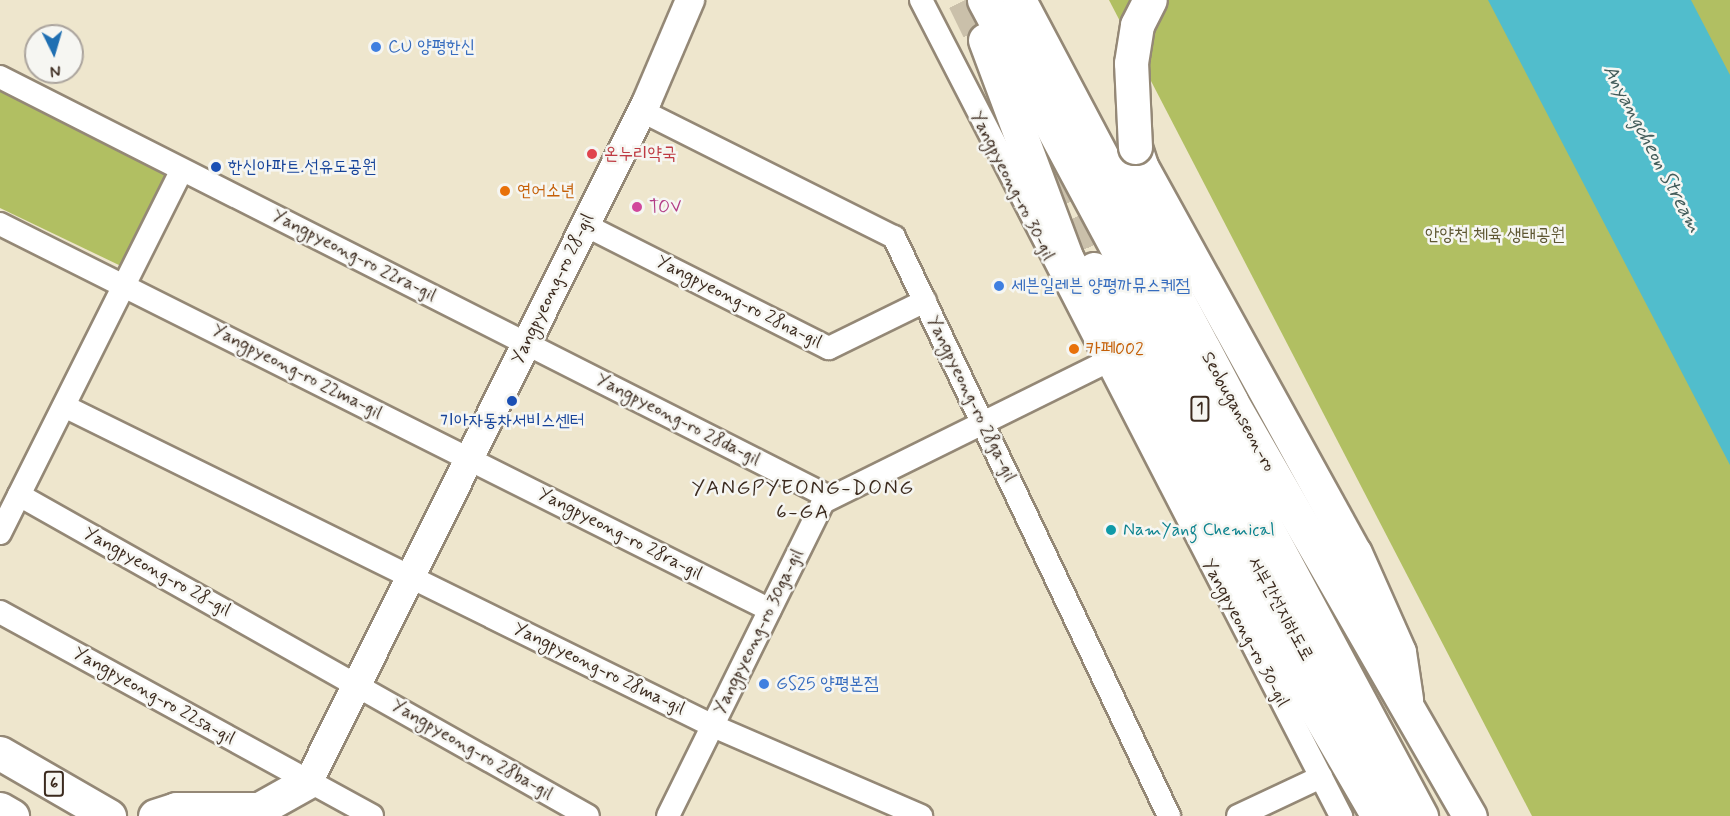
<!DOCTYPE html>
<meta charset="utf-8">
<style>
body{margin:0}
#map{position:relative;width:1730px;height:816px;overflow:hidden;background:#eee6cd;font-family:Mynerve,"Poor Story",sans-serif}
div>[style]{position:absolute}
.green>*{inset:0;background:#b1bf62}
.water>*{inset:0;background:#51bdcc}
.trunk-tunnel>*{height:33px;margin-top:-16.5px;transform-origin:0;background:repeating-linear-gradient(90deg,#cac0aa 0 33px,transparent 0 49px)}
.roads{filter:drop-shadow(2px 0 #948876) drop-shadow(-2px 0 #948876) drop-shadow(0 2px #948876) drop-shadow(0 -2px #948876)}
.minor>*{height:22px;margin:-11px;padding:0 11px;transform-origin:11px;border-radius:11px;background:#fff}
.tertiary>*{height:28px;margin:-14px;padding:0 14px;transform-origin:14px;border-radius:14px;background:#fff}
.primary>*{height:33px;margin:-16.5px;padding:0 16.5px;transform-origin:16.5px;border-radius:16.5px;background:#fff}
.trunk>*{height:33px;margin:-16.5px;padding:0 16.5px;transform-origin:16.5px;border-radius:16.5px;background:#fff}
.bridges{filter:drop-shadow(2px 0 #948876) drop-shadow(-2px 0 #948876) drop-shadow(0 2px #948876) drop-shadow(0 -2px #948876)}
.primary-bridge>*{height:33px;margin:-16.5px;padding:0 16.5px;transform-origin:16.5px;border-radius:16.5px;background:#fff}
.dots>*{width:16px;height:16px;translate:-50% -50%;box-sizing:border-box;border:3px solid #f6f6f2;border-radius:50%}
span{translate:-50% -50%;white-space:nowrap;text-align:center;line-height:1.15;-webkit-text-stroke:5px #f6f6f2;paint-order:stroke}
.shield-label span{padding:2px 4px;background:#f6f6f2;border:2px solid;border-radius:4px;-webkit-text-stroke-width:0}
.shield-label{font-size:16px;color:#3b2a1e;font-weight:700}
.shop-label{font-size:18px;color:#366cbe}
.left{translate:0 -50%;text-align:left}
.health-label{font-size:18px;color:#be3a42}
.transit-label{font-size:18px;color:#164399}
.street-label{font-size:18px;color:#3b2a1e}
.food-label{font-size:18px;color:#c56008}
.hotel-label{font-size:18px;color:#b23c85}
.park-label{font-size:18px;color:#5e5732}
.culture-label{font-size:18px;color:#0d838f}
.water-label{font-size:20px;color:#435d5b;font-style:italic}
.quarter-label{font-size:21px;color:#3b2a1e;letter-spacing:1.5px}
.north{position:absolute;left:24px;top:24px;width:60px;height:60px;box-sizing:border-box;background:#f6f6f2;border:2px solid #aba49d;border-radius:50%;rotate:175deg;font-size:16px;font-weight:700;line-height:24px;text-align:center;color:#3b2a1e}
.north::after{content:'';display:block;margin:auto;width:21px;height:27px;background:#1f6fb2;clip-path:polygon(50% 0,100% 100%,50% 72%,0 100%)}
</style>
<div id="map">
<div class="green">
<i style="clip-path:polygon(1109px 0,1730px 0,1730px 816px,1532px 816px)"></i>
<i style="clip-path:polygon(0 83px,171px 164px,121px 266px,0 208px)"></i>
</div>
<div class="water">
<i style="clip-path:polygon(1488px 0,1691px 0,1730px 75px,1730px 465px)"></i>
</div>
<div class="trunk-tunnel">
<i style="left:964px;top:0;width:73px;rotate:64.1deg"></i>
<i style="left:1049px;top:175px;width:104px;rotate:64.4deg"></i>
</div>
<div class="roads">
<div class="minor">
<i style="left:921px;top:0;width:918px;rotate:62.76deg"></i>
<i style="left:0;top:77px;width:929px;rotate:26.87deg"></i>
<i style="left:642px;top:111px;width:282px;rotate:26.6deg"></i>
<i style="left:894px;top:237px;width:641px;rotate:64.59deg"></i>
<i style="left:0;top:224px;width:861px;rotate:26.62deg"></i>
<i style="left:585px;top:225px;width:273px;rotate:26.8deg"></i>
<i style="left:829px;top:348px;width:107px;rotate:-26.1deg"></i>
<i style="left:64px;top:406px;width:724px;rotate:26.25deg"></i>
<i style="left:713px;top:726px;width:227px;rotate:23.4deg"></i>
<i style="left:19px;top:495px;width:653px;rotate:29.43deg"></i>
<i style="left:0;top:533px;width:406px;rotate:-63.4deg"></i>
<i style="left:0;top:612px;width:424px;rotate:28.7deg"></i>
<i style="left:668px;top:816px;width:350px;rotate:-63.7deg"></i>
<i style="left:823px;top:502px;width:313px;rotate:-26.3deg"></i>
<i style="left:1238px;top:816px;width:92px;rotate:-25.2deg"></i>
</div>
<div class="tertiary">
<i style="left:309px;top:781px;width:759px;rotate:-63.57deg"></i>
<i style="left:647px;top:101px;width:110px;rotate:-66.9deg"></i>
</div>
<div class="primary">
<i style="left:984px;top:0;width:926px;rotate:61.83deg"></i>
<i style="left:1019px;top:0;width:454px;rotate:62.1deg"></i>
<i style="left:1231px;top:401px;width:479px;rotate:60.1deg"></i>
<i style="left:985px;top:40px;width:232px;rotate:69.5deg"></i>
<i style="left:1066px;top:257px;width:394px;rotate:61.5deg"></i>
<i style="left:1254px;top:603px;width:246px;rotate:59.8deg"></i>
<i style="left:1135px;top:147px;width:20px;rotate:72deg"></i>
<i style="left:1141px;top:166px;width:442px;rotate:61.1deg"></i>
<i style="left:1355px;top:553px;width:108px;rotate:66deg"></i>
<i style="left:1399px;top:652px;width:48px;rotate:81.5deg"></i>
<i style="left:0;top:753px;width:126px;rotate:30deg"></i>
<i style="left:0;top:809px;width:14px;rotate:30deg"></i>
<i style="left:155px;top:816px;width:22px;rotate:-18deg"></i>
<i style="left:176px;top:809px;width:83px"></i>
<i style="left:259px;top:809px;width:57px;rotate:-29.2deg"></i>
</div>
<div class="trunk">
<i style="left:1094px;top:269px;width:491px;rotate:61.4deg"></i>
<i style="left:1329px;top:700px;width:128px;rotate:58.4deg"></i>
<i style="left:1396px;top:809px;width:12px;rotate:35deg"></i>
</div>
</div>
<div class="bridges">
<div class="primary-bridge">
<i style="left:1135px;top:147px;width:84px;rotate:-92.7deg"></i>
<i style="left:1131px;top:63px;width:38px;rotate:-81deg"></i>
<i style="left:1137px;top:25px;width:28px;rotate:-63deg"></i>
</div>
</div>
<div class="dots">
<i style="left:376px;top:47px;background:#3f7fe0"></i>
<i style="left:592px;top:154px;background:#e0444e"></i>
<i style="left:216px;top:167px;background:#1a4fb4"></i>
<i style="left:505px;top:191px;background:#e8710a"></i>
<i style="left:637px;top:207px;background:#d1479c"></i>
<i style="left:999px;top:286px;background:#3f7fe0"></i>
<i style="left:1074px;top:349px;background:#e8710a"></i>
<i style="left:512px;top:401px;background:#1a4fb4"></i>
<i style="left:1111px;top:530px;background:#0f9aa8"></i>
<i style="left:764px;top:684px;background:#3f7fe0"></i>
</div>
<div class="shield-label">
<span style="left:1200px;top:409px">1</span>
<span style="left:54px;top:784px">6</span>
</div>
<div class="shop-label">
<span class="left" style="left:388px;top:47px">CU 양평한신</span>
<span class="left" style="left:1011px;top:286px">세븐일레븐 양평까뮤스퀘점</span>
<span class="left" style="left:776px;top:684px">GS25 양평본점</span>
</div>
<div class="health-label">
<span class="left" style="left:604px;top:154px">온누리약국</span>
</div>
<div class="transit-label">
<span class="left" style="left:228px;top:167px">한신아파트.선유도공원</span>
<span style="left:512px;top:421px">기아자동차서비스센터</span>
</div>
<div class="street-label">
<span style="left:1012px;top:186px;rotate:63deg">Yangpyeong-ro 30-gil</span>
<span style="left:354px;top:256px;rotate:27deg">Yangpyeong-ro 22ra-gil</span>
<span style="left:553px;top:289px;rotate:-64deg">Yangpyeong-ro 28-gil</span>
<span style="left:739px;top:302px;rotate:27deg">Yangpyeong-ro 28na-gil</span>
<span style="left:297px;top:372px;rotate:27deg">Yangpyeong-ro 22ma-gil</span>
<span style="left:971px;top:399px;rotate:64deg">Yangpyeong-ro 28ga-gil</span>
<span style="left:1238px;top:412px;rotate:61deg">Seobuganseon-ro</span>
<span style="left:678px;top:420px;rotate:27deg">Yangpyeong-ro 28da-gil</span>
<span style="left:620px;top:534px;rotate:27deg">Yangpyeong-ro 28ra-gil</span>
<span style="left:157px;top:572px;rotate:29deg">Yangpyeong-ro 28-gil</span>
<span style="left:1280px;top:609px;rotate:61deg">서부간선지하도로</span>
<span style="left:759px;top:632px;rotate:-64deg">Yangpyeong-ro 30ga-gil</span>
<span style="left:1245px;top:633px;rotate:62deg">Yangpyeong-ro 30-gil</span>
<span style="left:599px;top:669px;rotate:26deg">Yangpyeong-ro 28ma-gil</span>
<span style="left:154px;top:696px;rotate:29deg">Yangpyeong-ro 22sa-gil</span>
<span style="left:472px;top:750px;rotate:30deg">Yangpyeong-ro 28ba-gil</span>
</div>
<div class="food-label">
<span class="left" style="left:517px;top:191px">연어소년</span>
<span class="left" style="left:1086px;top:349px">카페002</span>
</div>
<div class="hotel-label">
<span class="left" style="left:649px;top:207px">TOV</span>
</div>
<div class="park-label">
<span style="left:1495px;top:235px">안양천 체육 생태공원</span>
</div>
<div class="culture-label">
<span class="left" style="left:1123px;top:530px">NamYang Chemical</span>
</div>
<div class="water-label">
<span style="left:1652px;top:149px;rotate:62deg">Anyangcheon Stream</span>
</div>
<div class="quarter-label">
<span style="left:803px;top:500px">YANGPYEONG-DONG<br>6-GA</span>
</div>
<div class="north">N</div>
</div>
